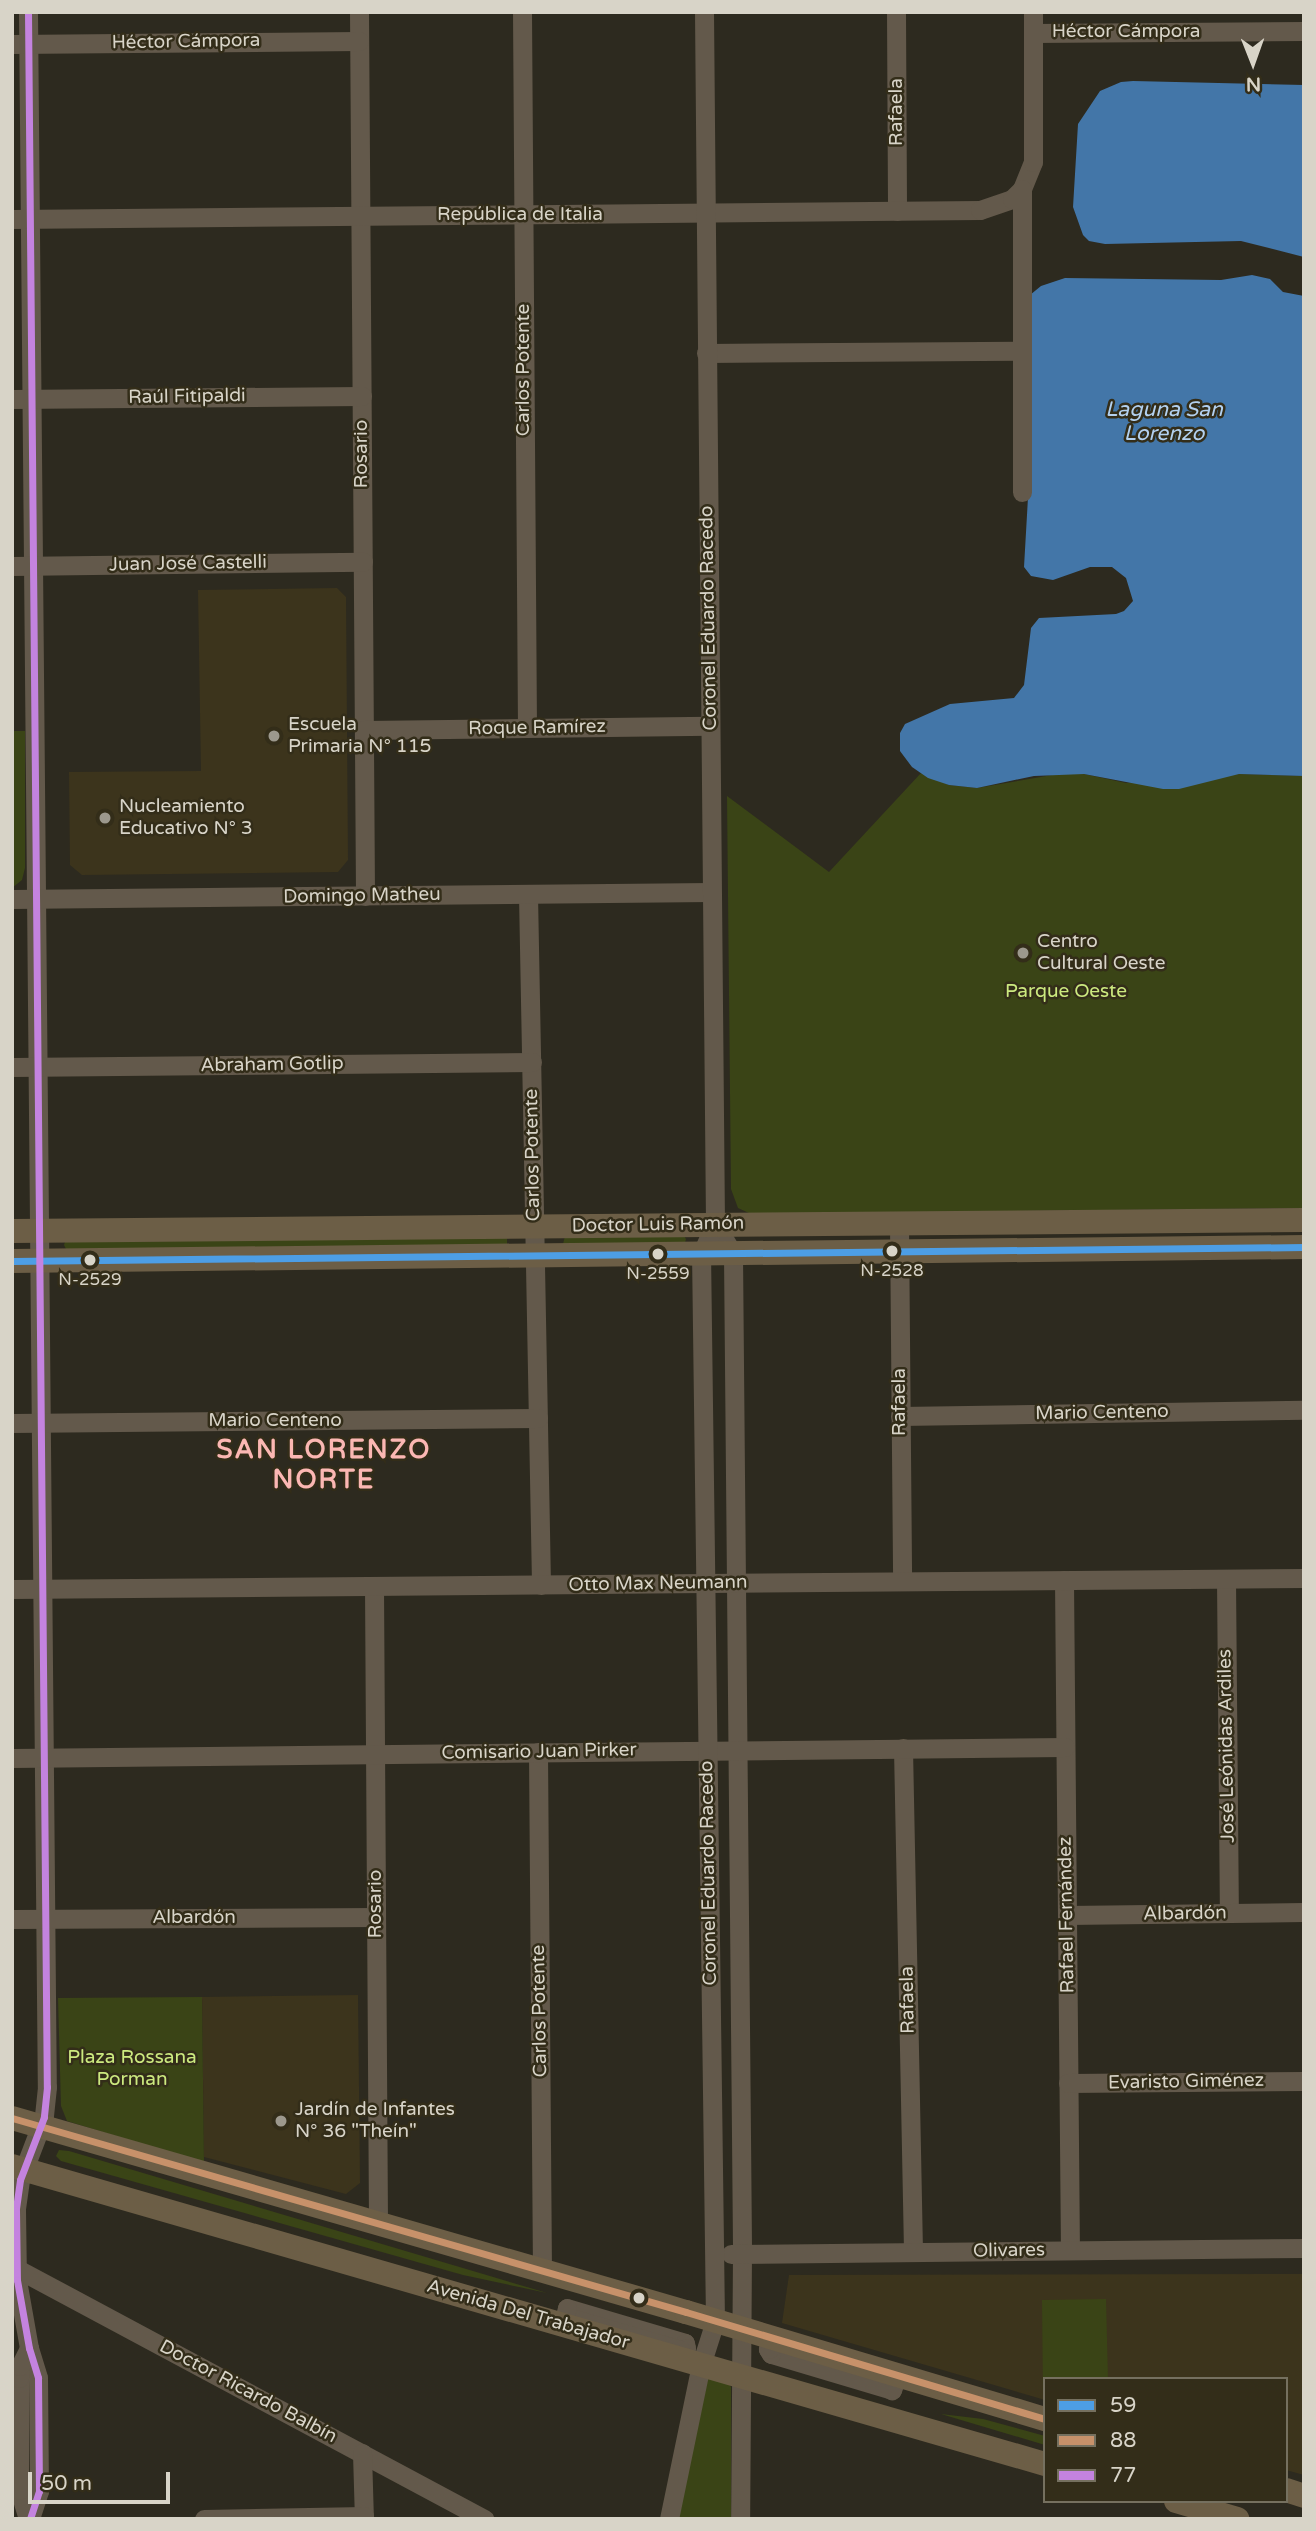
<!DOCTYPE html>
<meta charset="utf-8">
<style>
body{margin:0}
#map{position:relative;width:1316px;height:2531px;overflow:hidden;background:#2d2a1f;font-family:"Varela Round",sans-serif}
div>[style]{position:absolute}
.built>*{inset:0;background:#3c341c}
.green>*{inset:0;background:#3a4416}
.water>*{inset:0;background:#4376a8}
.minor>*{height:19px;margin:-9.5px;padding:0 9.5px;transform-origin:9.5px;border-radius:9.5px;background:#63594b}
.major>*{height:24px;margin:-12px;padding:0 12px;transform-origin:12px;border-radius:12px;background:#6c5e46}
.bus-1>*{height:7px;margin:-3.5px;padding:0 3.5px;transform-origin:3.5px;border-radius:3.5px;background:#4d9ee5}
.bus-2>*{height:7px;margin:-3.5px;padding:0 3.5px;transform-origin:3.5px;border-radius:3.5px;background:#c7916a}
.bus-3>*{height:7px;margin:-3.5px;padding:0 3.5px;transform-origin:3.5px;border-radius:3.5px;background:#c483df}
.dots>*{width:19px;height:19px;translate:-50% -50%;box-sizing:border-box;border:4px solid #332d19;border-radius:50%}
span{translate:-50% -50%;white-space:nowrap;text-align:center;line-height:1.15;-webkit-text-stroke:5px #332d19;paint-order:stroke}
.bus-label{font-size:17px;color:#d8d4c8}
.street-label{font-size:19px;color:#d8d4c8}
.poi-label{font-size:19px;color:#d8d4c8}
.left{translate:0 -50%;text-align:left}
.park-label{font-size:19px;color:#cce97f}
.water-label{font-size:21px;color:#b3d1f0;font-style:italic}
.district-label{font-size:26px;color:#fbb7b3;font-weight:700;letter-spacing:2px}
.frame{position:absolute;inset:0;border:14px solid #d8d4c8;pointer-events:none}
.legend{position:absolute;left:1043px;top:2377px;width:245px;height:126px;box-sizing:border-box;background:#332d19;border:2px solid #75705f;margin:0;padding:9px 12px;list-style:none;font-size:21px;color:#d8d4c8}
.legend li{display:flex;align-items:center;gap:14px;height:35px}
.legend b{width:35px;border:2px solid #75705f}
.north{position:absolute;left:1218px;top:28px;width:70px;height:70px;-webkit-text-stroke:5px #332d19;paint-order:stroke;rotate:179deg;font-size:19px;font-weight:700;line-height:28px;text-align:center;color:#d8d4c8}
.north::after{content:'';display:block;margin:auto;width:24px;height:32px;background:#d8d4c8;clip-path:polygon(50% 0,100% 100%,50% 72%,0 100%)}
.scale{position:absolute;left:28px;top:2472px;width:142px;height:32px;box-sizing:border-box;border:4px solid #d8d4c8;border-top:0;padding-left:9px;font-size:21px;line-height:24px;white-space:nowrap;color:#d8d4c8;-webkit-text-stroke:5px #332d19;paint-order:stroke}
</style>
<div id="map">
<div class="built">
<i style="clip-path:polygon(337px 588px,346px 597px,348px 860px,338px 872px,82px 875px,70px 865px,69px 772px,201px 771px,198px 590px)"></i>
<i style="clip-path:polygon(358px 1995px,360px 2183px,346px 2194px,204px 2157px,202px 1997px)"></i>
<i style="clip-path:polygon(1304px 2274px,1304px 2475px,1286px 2470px,1286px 2379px,1045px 2379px,1045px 2400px,782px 2323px,789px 2275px)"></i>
</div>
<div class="green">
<i style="clip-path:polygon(12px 731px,25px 731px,25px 868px,22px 880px,12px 888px)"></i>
<i style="clip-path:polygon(921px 773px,949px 785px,977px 788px,1058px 774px,1084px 774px,1126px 783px,1239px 774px,1304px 776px,1304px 1208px,751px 1214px,738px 1208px,731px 1189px,727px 796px,829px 872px)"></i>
<i style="clip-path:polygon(565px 1236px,684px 1236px,686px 1239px,685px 1243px,563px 1244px)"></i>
<i style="clip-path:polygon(507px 1238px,507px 1245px,66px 1249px,64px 1245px,65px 1242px)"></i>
<i style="clip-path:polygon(202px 1997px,204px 2163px,67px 2121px,61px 2106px,58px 1998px)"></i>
<i style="clip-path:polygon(59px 2150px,69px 2151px,547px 2293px,463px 2275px,61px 2161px,56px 2156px)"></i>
<i style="clip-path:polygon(1106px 2299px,1108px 2379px,1045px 2379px,1043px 2394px,1042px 2300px)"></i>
<i style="clip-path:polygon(708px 2378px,729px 2383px,731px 2387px,731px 2519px,678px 2519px)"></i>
<i style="clip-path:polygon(941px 2414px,983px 2419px,1045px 2436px,1045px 2445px)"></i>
</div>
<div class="water">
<i style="clip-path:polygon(1133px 81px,1304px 85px,1304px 257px,1241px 241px,1105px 244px,1089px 241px,1083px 235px,1073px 207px,1078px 124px,1100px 91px,1121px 82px)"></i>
<i style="clip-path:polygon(1252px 275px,1270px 279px,1283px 292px,1304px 296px,1304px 776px,1239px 774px,1179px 789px,1163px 789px,1084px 774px,1034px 776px,977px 788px,949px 785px,928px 778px,912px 767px,900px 751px,900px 733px,905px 724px,950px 704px,1014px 698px,1024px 685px,1031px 628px,1039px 618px,1116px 614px,1124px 611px,1133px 601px,1126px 578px,1112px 567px,1090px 567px,1053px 580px,1031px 576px,1024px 567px,1029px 480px,1030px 295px,1041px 286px,1065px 278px,1221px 280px)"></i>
</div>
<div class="minor">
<i style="left:28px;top:12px;width:2075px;rotate:89.48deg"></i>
<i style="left:47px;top:2087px;width:30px;rotate:96deg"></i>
<i style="left:44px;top:2117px;width:67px;rotate:110.9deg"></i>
<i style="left:20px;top:2180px;width:30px;rotate:98deg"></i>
<i style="left:16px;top:2210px;width:70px;rotate:89.2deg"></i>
<i style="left:17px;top:2280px;width:69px;rotate:80deg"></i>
<i style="left:29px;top:2348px;width:31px;rotate:73deg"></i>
<i style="left:38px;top:2378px;width:113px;rotate:89.5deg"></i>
<i style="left:39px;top:2491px;width:29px;rotate:108deg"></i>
<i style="left:359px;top:12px;width:884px;rotate:89.61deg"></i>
<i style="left:522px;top:12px;width:716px;rotate:89.6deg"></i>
<i style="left:896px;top:12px;width:199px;rotate:89.7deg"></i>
<i style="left:1033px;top:33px;width:271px;rotate:-0.4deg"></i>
<i style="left:12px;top:44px;width:347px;rotate:-0.5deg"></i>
<i style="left:12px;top:219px;width:968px;rotate:-0.53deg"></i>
<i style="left:980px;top:210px;width:34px;rotate:-19deg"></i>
<i style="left:1012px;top:199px;width:14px;rotate:-45deg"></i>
<i style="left:1022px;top:189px;width:29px;rotate:-68deg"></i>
<i style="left:1033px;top:162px;width:150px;rotate:-90deg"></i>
<i style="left:706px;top:353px;width:316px;rotate:-0.4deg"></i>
<i style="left:12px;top:399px;width:350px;rotate:-0.5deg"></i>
<i style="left:1022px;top:492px;width:303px;rotate:-90deg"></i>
<i style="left:12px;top:566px;width:351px;rotate:-0.7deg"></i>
<i style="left:364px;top:730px;width:346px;rotate:-0.7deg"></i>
<i style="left:528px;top:894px;width:691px;rotate:88.92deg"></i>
<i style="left:12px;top:899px;width:699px;rotate:-0.57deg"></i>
<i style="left:12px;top:1067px;width:520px;rotate:-0.55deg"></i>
<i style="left:899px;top:1223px;width:358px;rotate:89.5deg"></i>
<i style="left:715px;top:1224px;width:35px;rotate:59deg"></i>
<i style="left:733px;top:1254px;width:999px;rotate:89.48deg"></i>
<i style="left:742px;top:2253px;width:266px;rotate:90.4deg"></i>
<i style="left:900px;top:1416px;width:404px;rotate:-0.9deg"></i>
<i style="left:12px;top:1423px;width:526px;rotate:-0.54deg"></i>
<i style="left:1226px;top:1579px;width:334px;rotate:89.5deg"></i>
<i style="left:1064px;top:1580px;width:670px;rotate:89.49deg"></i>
<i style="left:374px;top:1586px;width:637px;rotate:89.64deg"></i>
<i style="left:12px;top:1589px;width:1292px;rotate:-0.49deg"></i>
<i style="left:903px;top:1748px;width:504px;rotate:88.86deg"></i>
<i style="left:538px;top:1752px;width:518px;rotate:89.56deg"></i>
<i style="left:12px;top:1758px;width:1053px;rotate:-0.6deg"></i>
<i style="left:1067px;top:1915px;width:237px;rotate:-0.7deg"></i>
<i style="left:12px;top:1919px;width:364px;rotate:-0.3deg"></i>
<i style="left:1068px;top:2083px;width:236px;rotate:-0.5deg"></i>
<i style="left:731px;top:2254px;width:573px;rotate:-0.6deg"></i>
<i style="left:12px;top:2266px;width:536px;rotate:28.19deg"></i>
<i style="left:567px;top:2308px;width:123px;rotate:16.5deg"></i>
<i style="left:685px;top:2343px;width:5px;rotate:79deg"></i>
<i style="left:686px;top:2348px;width:5px;rotate:158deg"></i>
<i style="left:681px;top:2350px;width:121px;rotate:-163.7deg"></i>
<i style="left:565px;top:2316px;width:8px;rotate:-76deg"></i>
<i style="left:773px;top:2346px;width:127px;rotate:16.4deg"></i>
<i style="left:895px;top:2382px;width:9px;rotate:111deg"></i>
<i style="left:892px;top:2390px;width:126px;rotate:-163.4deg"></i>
<i style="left:771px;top:2354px;width:6px;rotate:-121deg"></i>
<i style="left:768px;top:2349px;width:6px;rotate:-31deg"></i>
<i style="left:362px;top:2453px;width:66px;rotate:88.3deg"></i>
<i style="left:28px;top:2519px;width:30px;rotate:-107deg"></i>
<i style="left:19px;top:2490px;width:112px;rotate:-90deg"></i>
<i style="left:19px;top:2378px;width:12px;rotate:-85deg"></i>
<i style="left:20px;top:2366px;width:20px;rotate:-63deg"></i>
<i style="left:204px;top:2519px;width:160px;rotate:-1.1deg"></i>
<i style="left:669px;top:2519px;width:157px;rotate:-78.3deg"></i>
<i style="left:701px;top:2365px;width:46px;rotate:-72.3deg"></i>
<i style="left:715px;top:2321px;width:1066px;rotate:-90.75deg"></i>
<i style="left:701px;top:1255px;width:34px;rotate:-66deg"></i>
<i style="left:715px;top:1224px;width:1212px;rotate:-90.52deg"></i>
</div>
<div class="major">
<i style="left:12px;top:1231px;width:1292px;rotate:-0.49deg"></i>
<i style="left:12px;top:1261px;width:1292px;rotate:-0.62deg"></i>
<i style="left:12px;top:2118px;width:701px;rotate:16.06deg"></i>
<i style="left:686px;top:2312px;width:375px;rotate:16.6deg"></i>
<i style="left:12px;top:2166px;width:1075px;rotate:16.09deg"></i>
<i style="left:1286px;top:2490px;width:19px;rotate:18deg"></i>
<i style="left:1176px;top:2501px;width:64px;rotate:16.4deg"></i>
</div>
<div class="bus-1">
<i style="left:12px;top:1261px;width:1292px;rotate:-0.62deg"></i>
</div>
<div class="bus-2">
<i style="left:12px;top:2118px;width:701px;rotate:16.06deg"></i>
<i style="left:686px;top:2312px;width:375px;rotate:16.6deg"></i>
</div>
<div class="bus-3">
<i style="left:28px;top:12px;width:2075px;rotate:89.48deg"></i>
<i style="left:47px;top:2087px;width:30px;rotate:96deg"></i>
<i style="left:44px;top:2117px;width:67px;rotate:110.9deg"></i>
<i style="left:20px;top:2180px;width:30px;rotate:98deg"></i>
<i style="left:16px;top:2210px;width:70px;rotate:89.2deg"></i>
<i style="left:17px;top:2280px;width:69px;rotate:80deg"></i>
<i style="left:29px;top:2348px;width:31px;rotate:73deg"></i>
<i style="left:38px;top:2378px;width:113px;rotate:89.5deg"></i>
<i style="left:39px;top:2491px;width:29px;rotate:108deg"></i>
</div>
<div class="dots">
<i style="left:274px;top:736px;background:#9c988d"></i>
<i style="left:105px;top:818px;background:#9c988d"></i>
<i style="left:1023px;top:953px;background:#9c988d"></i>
<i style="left:892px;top:1251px;background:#d8d4c8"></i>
<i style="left:658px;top:1254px;background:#d8d4c8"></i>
<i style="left:90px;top:1260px;background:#d8d4c8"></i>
<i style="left:281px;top:2121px;background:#9c988d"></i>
<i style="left:639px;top:2298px;background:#d8d4c8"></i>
</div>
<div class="bus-label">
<span style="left:892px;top:1271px">N-2528</span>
<span style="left:658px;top:1274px">N-2559</span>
<span style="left:90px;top:1280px">N-2529</span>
</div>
<div class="street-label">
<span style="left:1126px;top:32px">Héctor Cámpora</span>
<span style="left:186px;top:42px;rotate:-1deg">Héctor Cámpora</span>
<span style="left:897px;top:112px;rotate:-90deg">Rafaela</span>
<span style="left:520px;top:215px">República de Italia</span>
<span style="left:524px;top:370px;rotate:-90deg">Carlos Potente</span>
<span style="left:187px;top:397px;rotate:-1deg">Raúl Fitipaldi</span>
<span style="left:362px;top:454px;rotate:-90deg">Rosario</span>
<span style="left:188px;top:564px;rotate:-1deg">Juan José Castelli</span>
<span style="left:709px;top:618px;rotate:-91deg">Coronel Eduardo Racedo</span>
<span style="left:537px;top:728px;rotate:-1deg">Roque Ramírez</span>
<span style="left:362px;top:896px;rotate:-1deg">Domingo Matheu</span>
<span style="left:272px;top:1065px;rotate:-1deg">Abraham Gotlip</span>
<span style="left:533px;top:1155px;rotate:-91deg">Carlos Potente</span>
<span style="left:658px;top:1225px;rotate:-1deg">Doctor Luis Ramón</span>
<span style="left:900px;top:1402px;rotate:-90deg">Rafaela</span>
<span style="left:1102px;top:1413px;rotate:-1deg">Mario Centeno</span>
<span style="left:275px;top:1421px">Mario Centeno</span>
<span style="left:658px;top:1584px;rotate:-1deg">Otto Max Neumann</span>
<span style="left:1227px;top:1746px;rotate:-91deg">José Leónidas Ardiles</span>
<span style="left:539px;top:1752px;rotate:-1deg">Comisario Juan Pirker</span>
<span style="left:709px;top:1873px;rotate:-91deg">Coronel Eduardo Racedo</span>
<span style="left:376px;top:1904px;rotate:-90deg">Rosario</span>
<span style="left:1185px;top:1914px;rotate:-1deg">Albardón</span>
<span style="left:1067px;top:1915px;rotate:-91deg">Rafael Fernández</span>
<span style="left:194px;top:1918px">Albardón</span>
<span style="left:908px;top:2000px;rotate:-91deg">Rafaela</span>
<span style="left:540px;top:2011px;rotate:-91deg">Carlos Potente</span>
<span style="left:1186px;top:2082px;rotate:-1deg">Evaristo Giménez</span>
<span style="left:1009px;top:2251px;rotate:-1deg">Olivares</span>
<span style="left:528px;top:2315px;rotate:16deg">Avenida Del Trabajador</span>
<span style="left:248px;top:2392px;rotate:28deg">Doctor Ricardo Balbín</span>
</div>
<div class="poi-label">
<span class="left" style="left:288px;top:736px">Escuela<br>Primaria N° 115</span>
<span class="left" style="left:119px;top:818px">Nucleamiento<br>Educativo N° 3</span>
<span class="left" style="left:1037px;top:953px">Centro<br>Cultural Oeste</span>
<span class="left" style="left:295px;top:2121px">Jardín de Infantes<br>N° 36 "Theín"</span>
</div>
<div class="park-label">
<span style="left:1066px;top:992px">Parque Oeste</span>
<span style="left:132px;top:2069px">Plaza Rossana<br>Porman</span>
</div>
<div class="water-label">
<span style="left:1164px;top:422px">Laguna San<br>Lorenzo</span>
</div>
<div class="district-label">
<span style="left:324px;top:1465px">SAN LORENZO<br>NORTE</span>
</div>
<div class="frame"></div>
<ul class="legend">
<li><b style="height:9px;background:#4d9ee5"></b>59</li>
<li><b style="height:9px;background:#c7916a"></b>88</li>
<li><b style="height:9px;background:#c483df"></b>77</li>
</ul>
<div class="north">N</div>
<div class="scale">50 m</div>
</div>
